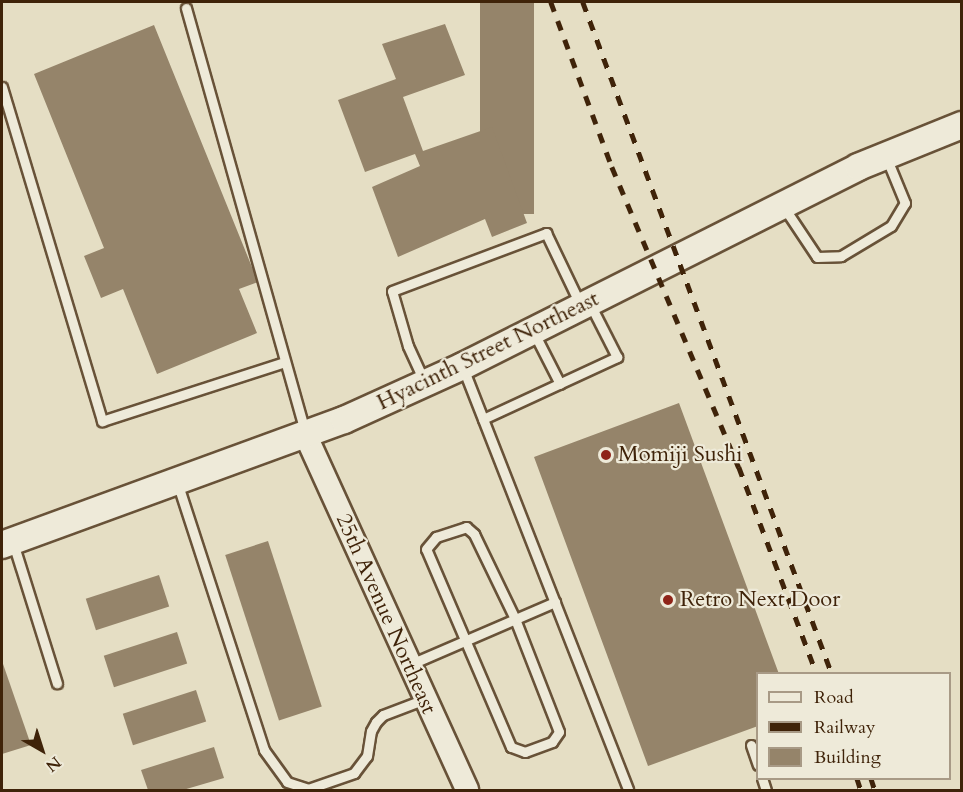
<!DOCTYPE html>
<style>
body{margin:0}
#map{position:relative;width:963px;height:792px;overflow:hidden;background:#e5dec4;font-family:Cardo,serif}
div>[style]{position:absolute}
.building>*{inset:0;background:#95846a;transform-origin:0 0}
.roads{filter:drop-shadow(2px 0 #685238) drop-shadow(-2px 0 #685238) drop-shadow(0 2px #685238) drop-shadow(0 -2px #685238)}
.service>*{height:9px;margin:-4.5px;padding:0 4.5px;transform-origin:4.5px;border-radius:4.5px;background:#eeead9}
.tertiary>*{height:22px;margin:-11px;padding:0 11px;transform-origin:11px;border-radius:11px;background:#eeead9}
.secondary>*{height:26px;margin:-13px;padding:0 13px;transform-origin:13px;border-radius:13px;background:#eeead9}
.rail>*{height:4.5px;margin-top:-2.25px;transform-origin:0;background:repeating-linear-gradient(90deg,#3f2309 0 10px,transparent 0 20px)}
.dots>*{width:16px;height:16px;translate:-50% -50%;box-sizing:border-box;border:3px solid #eeead9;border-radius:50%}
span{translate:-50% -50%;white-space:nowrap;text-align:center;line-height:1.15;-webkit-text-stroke:4.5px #eeead9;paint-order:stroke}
.street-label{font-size:22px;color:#3f2309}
.poi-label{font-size:22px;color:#3f2309}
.left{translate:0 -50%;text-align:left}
.frame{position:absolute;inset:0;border:3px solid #3f2309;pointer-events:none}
.legend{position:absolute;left:756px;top:672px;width:195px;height:108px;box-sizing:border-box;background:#eeead9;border:2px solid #a89a86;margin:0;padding:8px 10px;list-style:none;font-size:18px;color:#3f2309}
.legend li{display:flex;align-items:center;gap:12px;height:30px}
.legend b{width:30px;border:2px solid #a89a86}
.north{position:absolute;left:12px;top:720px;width:60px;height:60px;-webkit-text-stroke:4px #eeead9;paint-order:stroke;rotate:141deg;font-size:16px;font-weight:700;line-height:24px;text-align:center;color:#3f2309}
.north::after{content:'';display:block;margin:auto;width:21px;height:27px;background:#3f2309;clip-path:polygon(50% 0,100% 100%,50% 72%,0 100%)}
</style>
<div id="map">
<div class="building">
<i style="left:480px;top:2px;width:54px;height:212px"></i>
<i style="clip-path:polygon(445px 24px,465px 75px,403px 97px,423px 151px,492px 127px,527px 223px,492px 237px,485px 219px,398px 257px,372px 187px,420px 166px,415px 154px,365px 172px,338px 100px,396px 79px,382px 44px)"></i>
<i style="clip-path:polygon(154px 25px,258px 282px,239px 289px,257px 333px,157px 374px,123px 289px,101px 298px,84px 256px,104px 248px,34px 74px)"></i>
<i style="clip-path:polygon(679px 403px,779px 674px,758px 674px,758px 726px,648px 766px,534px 457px)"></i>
<i style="left:268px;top:541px;width:174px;height:45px;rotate:72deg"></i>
<i style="left:159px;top:575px;width:33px;height:77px;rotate:72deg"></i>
<i style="left:177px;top:632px;width:33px;height:77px;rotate:72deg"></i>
<i style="clip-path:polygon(2px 661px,31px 745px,2px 754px)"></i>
<i style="left:196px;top:690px;width:33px;height:77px;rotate:72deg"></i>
<i style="clip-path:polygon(214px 747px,224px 778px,183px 790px,148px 790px,141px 770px)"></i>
</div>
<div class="roads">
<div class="service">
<i style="left:186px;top:8px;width:439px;rotate:74.3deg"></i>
<i style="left:2px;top:87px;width:349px;rotate:73.3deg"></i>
<i style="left:102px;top:421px;width:192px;rotate:-17.9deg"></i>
<i style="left:783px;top:206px;width:61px;rotate:56.3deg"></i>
<i style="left:817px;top:257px;width:24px;rotate:-2deg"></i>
<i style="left:841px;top:256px;width:58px;rotate:-31deg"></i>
<i style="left:891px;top:226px;width:27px;rotate:-59deg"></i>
<i style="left:905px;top:203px;width:50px;rotate:-112.4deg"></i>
<i style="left:534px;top:333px;width:57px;rotate:63deg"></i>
<i style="left:463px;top:368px;width:453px;rotate:68.6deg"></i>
<i style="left:425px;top:383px;width:41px;rotate:-114.7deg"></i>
<i style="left:408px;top:346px;width:57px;rotate:-106.2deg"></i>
<i style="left:392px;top:291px;width:165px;rotate:-20.6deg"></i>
<i style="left:546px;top:233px;width:79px;rotate:64.4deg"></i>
<i style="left:483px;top:419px;width:148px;rotate:-24.8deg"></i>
<i style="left:617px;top:357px;width:59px;rotate:-117deg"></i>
<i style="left:177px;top:482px;width:282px;rotate:72deg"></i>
<i style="left:264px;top:750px;width:39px;rotate:54deg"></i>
<i style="left:287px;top:782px;width:22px;rotate:18deg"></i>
<i style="left:308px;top:789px;width:49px;rotate:-19.2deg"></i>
<i style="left:354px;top:773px;width:21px;rotate:-53deg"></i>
<i style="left:367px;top:756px;width:25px;rotate:-81deg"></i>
<i style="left:371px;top:731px;width:10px;rotate:-61deg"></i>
<i style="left:376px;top:722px;width:10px;rotate:-45deg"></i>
<i style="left:383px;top:715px;width:45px;rotate:-20.9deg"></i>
<i style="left:466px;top:527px;width:11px;rotate:41deg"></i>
<i style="left:474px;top:534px;width:94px;rotate:64.2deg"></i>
<i style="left:515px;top:619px;width:121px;rotate:68.7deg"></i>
<i style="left:559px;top:732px;width:12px;rotate:125deg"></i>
<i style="left:552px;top:742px;width:29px;rotate:160deg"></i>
<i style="left:525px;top:752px;width:15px;rotate:-160deg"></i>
<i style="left:511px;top:747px;width:215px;rotate:-113.2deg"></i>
<i style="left:426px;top:549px;width:16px;rotate:-50deg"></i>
<i style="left:436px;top:537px;width:32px;rotate:-18deg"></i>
<i style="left:13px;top:543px;width:147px;rotate:72.6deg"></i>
<i style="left:411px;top:664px;width:157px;rotate:-23.3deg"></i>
<i style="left:751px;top:745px;width:21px;rotate:71deg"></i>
<i style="left:762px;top:778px;width:13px;rotate:72deg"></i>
</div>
<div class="tertiary">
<i style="left:306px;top:436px;width:389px;rotate:65.5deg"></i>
</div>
<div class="secondary">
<i style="left:2px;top:545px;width:364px;rotate:-20.1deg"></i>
<i style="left:344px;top:420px;width:131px;rotate:-24.4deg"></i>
<i style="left:463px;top:366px;width:442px;rotate:-26.7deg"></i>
<i style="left:858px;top:167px;width:112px;rotate:-22deg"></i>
</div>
</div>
<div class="rail">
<i style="left:551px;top:2px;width:176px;rotate:69.7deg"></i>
<i style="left:612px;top:167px;width:326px;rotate:67.1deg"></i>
<i style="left:739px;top:467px;width:221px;rotate:69.4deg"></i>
<i style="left:583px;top:2px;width:717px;rotate:69.67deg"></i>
<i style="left:857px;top:778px;width:13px;rotate:72deg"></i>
<i style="left:871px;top:778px;width:13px;rotate:72deg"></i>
</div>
<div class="dots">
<i style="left:606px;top:455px;background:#8f2418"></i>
<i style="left:668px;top:600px;background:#8f2418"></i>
</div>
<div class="street-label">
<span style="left:488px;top:351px;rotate:-26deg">Hyacinth Street Northeast</span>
<span style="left:386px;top:614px;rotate:66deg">25th Avenue Northeast</span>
</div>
<div class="poi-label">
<span class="left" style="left:618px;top:455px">Momiji Sushi</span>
<span class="left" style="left:680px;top:600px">Retro Next Door</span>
</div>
<div class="frame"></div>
<ul class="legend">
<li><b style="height:8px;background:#eeead9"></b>Road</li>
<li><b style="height:8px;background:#3f2309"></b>Railway</li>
<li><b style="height:16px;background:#95846a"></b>Building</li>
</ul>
<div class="north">N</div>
</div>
